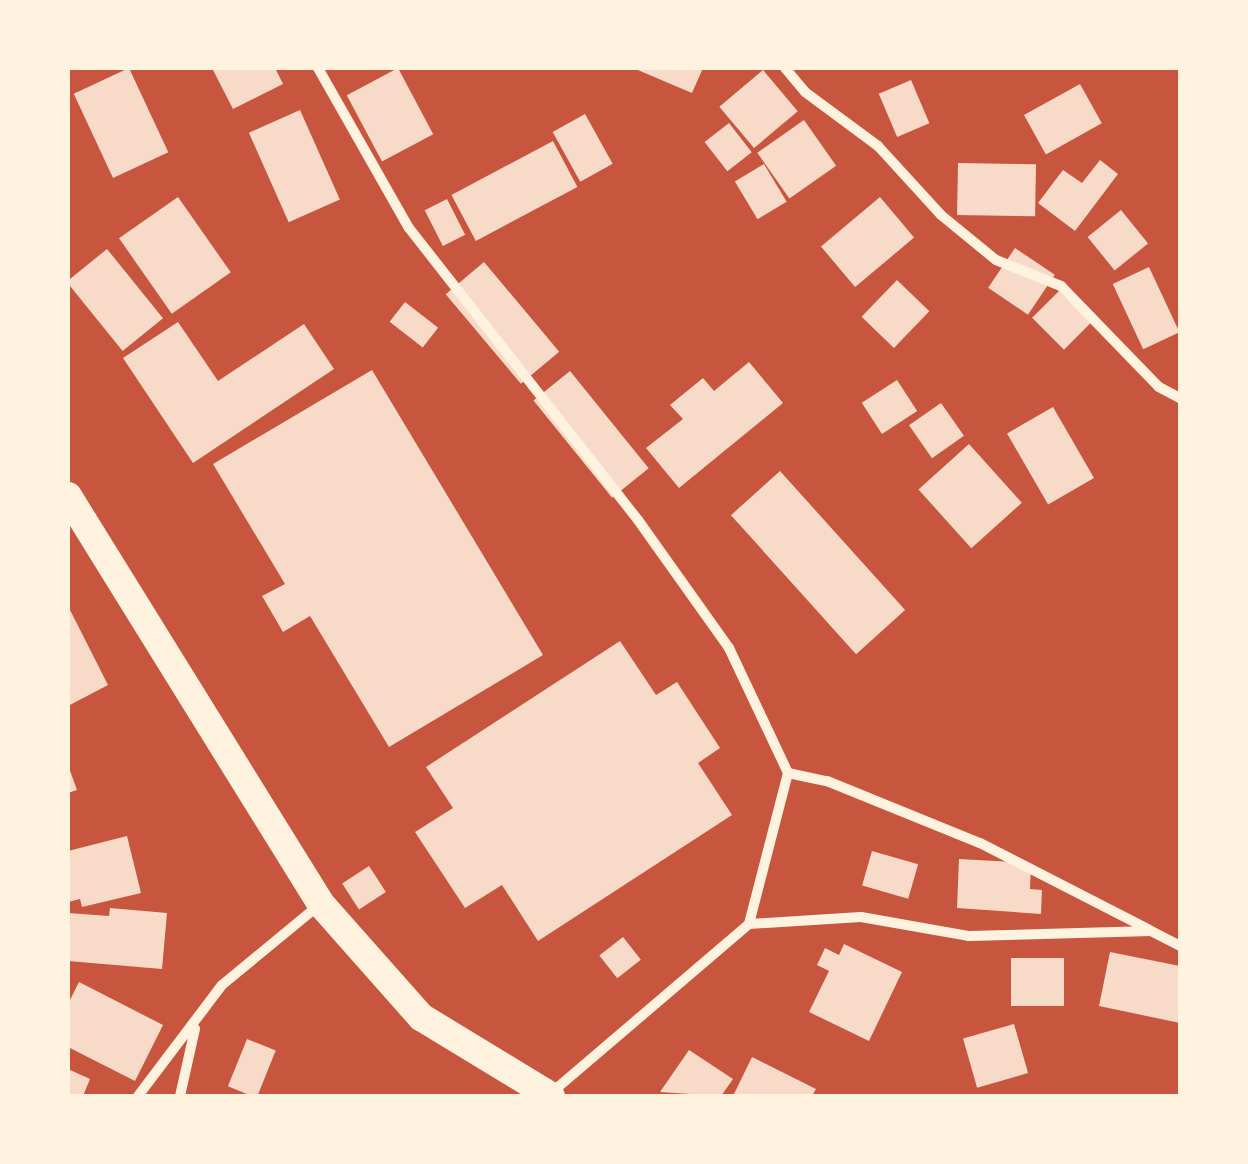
<!DOCTYPE html>
<style>
body{margin:0}
#map{position:relative;width:1248px;height:1164px;overflow:hidden;background:#c8553d;font-family:"Source Serif 4",serif}
div>[style]{position:absolute}
.building>*{inset:0;background:#f7dbc8;transform-origin:0 0}
.minor>*{height:10px;margin:-5px;padding:0 5px;transform-origin:5px;border-radius:5px;background:#fff3e0}
.trunk>*{height:28px;margin:-14px;padding:0 14px;transform-origin:14px;border-radius:14px;background:#fff3e0}
span{translate:-50% -50%;white-space:nowrap;text-align:center;line-height:1.15;-webkit-text-stroke:10px #fff3e0;paint-order:stroke}
.frame{position:absolute;inset:0;border:70px solid #fff3e0;pointer-events:none}
</style>
<div id="map">
<div class="building">
<i style="left:129px;top:68px;width:93px;height:61px;rotate:65deg"></i>
<i style="clip-path:polygon(212px 68px,275px 68px,283px 84px,233px 109px)"></i>
<i style="left:398px;top:68px;width:75px;height:58px;rotate:62deg"></i>
<i style="clip-path:polygon(633px 68px,703px 68px,692px 93px)"></i>
<i style="left:763px;top:70px;width:54px;height:57px;rotate:50deg"></i>
<i style="left:911px;top:80px;width:47px;height:35px;rotate:67deg"></i>
<i style="left:1080px;top:84px;width:45px;height:64px;rotate:61deg"></i>
<i style="left:300px;top:110px;width:98px;height:56px;rotate:66deg"></i>
<i style="left:585px;top:114px;width:57px;height:37px;rotate:61deg"></i>
<i style="left:804px;top:120px;width:56px;height:57px;rotate:55deg"></i>
<i style="left:729px;top:123px;width:37px;height:31px;rotate:52deg"></i>
<i style="left:553px;top:141px;width:52px;height:115px;rotate:62deg"></i>
<i style="clip-path:polygon(1100px 160px,1118px 174px,1075px 231px,1038px 203px,1063px 170px,1082px 183px)"></i>
<i style="left:958px;top:163px;width:78px;height:52px;rotate:1deg"></i>
<i style="left:764px;top:164px;width:44px;height:34px;rotate:59deg"></i>
<i style="left:178px;top:197px;width:92px;height:72px;rotate:55deg"></i>
<i style="left:880px;top:197px;width:53px;height:77px;rotate:50deg"></i>
<i style="left:447px;top:199px;width:40px;height:25px;rotate:63deg"></i>
<i style="left:1121px;top:210px;width:43px;height:43px;rotate:51deg"></i>
<i style="left:1015px;top:248px;width:48px;height:48px;rotate:34deg"></i>
<i style="left:107px;top:249px;width:89px;height:52px;rotate:51deg"></i>
<i style="left:484px;top:262px;width:117px;height:50px;rotate:50deg"></i>
<i style="left:1149px;top:267px;width:72px;height:40px;rotate:65deg"></i>
<i style="left:897px;top:280px;width:45px;height:51px;rotate:44deg"></i>
<i style="left:1059px;top:291px;width:45px;height:38px;rotate:45deg"></i>
<i style="left:405px;top:302px;width:42px;height:25px;rotate:38deg"></i>
<i style="clip-path:polygon(178px 322px,218px 381px,304px 324px,334px 369px,193px 463px,123px 358px)"></i>
<i style="clip-path:polygon(749px 362px,783px 403px,679px 488px,646px 448px,683px 419px,670px 405px,703px 378px,714px 391px)"></i>
<i style="clip-path:polygon(372px 370px,543px 655px,389px 747px,310px 616px,283px 632px,262px 596px,285px 584px,213px 464px)"></i>
<i style="left:570px;top:371px;width:125px;height:47px;rotate:51deg"></i>
<i style="left:897px;top:380px;width:37px;height:42px;rotate:57deg"></i>
<i style="left:941px;top:403px;width:40px;height:39px;rotate:55deg"></i>
<i style="left:1053px;top:407px;width:82px;height:53px;rotate:60deg"></i>
<i style="left:969px;top:444px;width:79px;height:68px;rotate:48deg"></i>
<i style="left:780px;top:471px;width:187px;height:66px;rotate:48deg"></i>
<i style="clip-path:polygon(68px 606px,108px 685px,68px 706px)"></i>
<i style="clip-path:polygon(620px 641px,656px 695px,677px 682px,720px 748px,698px 763px,732px 815px,538px 941px,502px 885px,465px 908px,415px 832px,453px 808px,426px 767px)"></i>
<i style="clip-path:polygon(68px 765px,77px 790px,68px 793px)"></i>
<i style="clip-path:polygon(127px 836px,141px 893px,82px 907px,80px 899px,68px 902px,68px 851px)"></i>
<i style="left:872px;top:851px;width:48px;height:36px;rotate:16deg"></i>
<i style="clip-path:polygon(959px 859px,1031px 863px,1030px 889px,1042px 890px,1041px 914px,957px 908px)"></i>
<i style="left:369px;top:866px;width:31px;height:32px;rotate:57deg"></i>
<i style="clip-path:polygon(110px 908px,167px 913px,162px 969px,68px 961px,68px 913px,109px 916px)"></i>
<i style="left:623px;top:937px;width:29px;height:30px;rotate:52deg"></i>
<i style="clip-path:polygon(844px 944px,902px 972px,869px 1041px,809px 1012px,829px 971px,817px 965px,825px 948px,839px 955px)"></i>
<i style="clip-path:polygon(1110px 952px,1180px 966px,1180px 1023px,1099px 1006px)"></i>
<i style="left:1011px;top:958px;width:53px;height:48px"></i>
<i style="clip-path:polygon(79px 982px,163px 1025px,135px 1081px,68px 1047px,68px 1004px)"></i>
<i style="left:1014px;top:1024px;width:51px;height:53px;rotate:74deg"></i>
<i style="left:247px;top:1039px;width:31px;height:51px;rotate:22deg"></i>
<i style="clip-path:polygon(689px 1050px,733px 1079px,721px 1096px,660px 1092px)"></i>
<i style="clip-path:polygon(752px 1057px,816px 1089px,812px 1096px,733px 1096px)"></i>
<i style="clip-path:polygon(68px 1069px,90px 1079px,83px 1096px,68px 1096px)"></i>
</div>
<div class="minor">
<i style="left:318px;top:68px;width:184px;rotate:60.4deg"></i>
<i style="left:409px;top:228px;width:371px;rotate:51.9deg"></i>
<i style="left:638px;top:520px;width:157px;rotate:54.6deg"></i>
<i style="left:729px;top:648px;width:138px;rotate:64.7deg"></i>
<i style="left:788px;top:773px;width:156px;rotate:104.5deg"></i>
<i style="left:749px;top:924px;width:263px;rotate:139.5deg"></i>
<i style="left:785px;top:68px;width:31px;rotate:50deg"></i>
<i style="left:805px;top:92px;width:91px;rotate:36.5deg"></i>
<i style="left:878px;top:146px;width:93px;rotate:47.6deg"></i>
<i style="left:941px;top:215px;width:71px;rotate:39.3deg"></i>
<i style="left:996px;top:260px;width:70px;rotate:21.8deg"></i>
<i style="left:1061px;top:286px;width:141px;rotate:45.9deg"></i>
<i style="left:1159px;top:387px;width:24px;rotate:28deg"></i>
<i style="left:788px;top:773px;width:40px;rotate:12deg"></i>
<i style="left:827px;top:781px;width:165px;rotate:22.1deg"></i>
<i style="left:980px;top:843px;width:189px;rotate:27.1deg"></i>
<i style="left:749px;top:924px;width:112px;rotate:-3.6deg"></i>
<i style="left:861px;top:917px;width:110px;rotate:10deg"></i>
<i style="left:969px;top:936px;width:182px;rotate:-1.6deg"></i>
<i style="left:1151px;top:931px;width:33px;rotate:27deg"></i>
<i style="left:138px;top:1096px;width:139px;rotate:-52.9deg"></i>
<i style="left:222px;top:985px;width:124px;rotate:-39.5deg"></i>
<i style="left:180px;top:1096px;width:69px;rotate:-77.4deg"></i>
</div>
<div class="trunk">
<i style="left:68px;top:496px;width:480px;rotate:58.2deg"></i>
<i style="left:321px;top:904px;width:151px;rotate:48.5deg"></i>
<i style="left:421px;top:1017px;width:152px;rotate:31.3deg"></i>
</div>
<div class="frame"></div>
</div>
